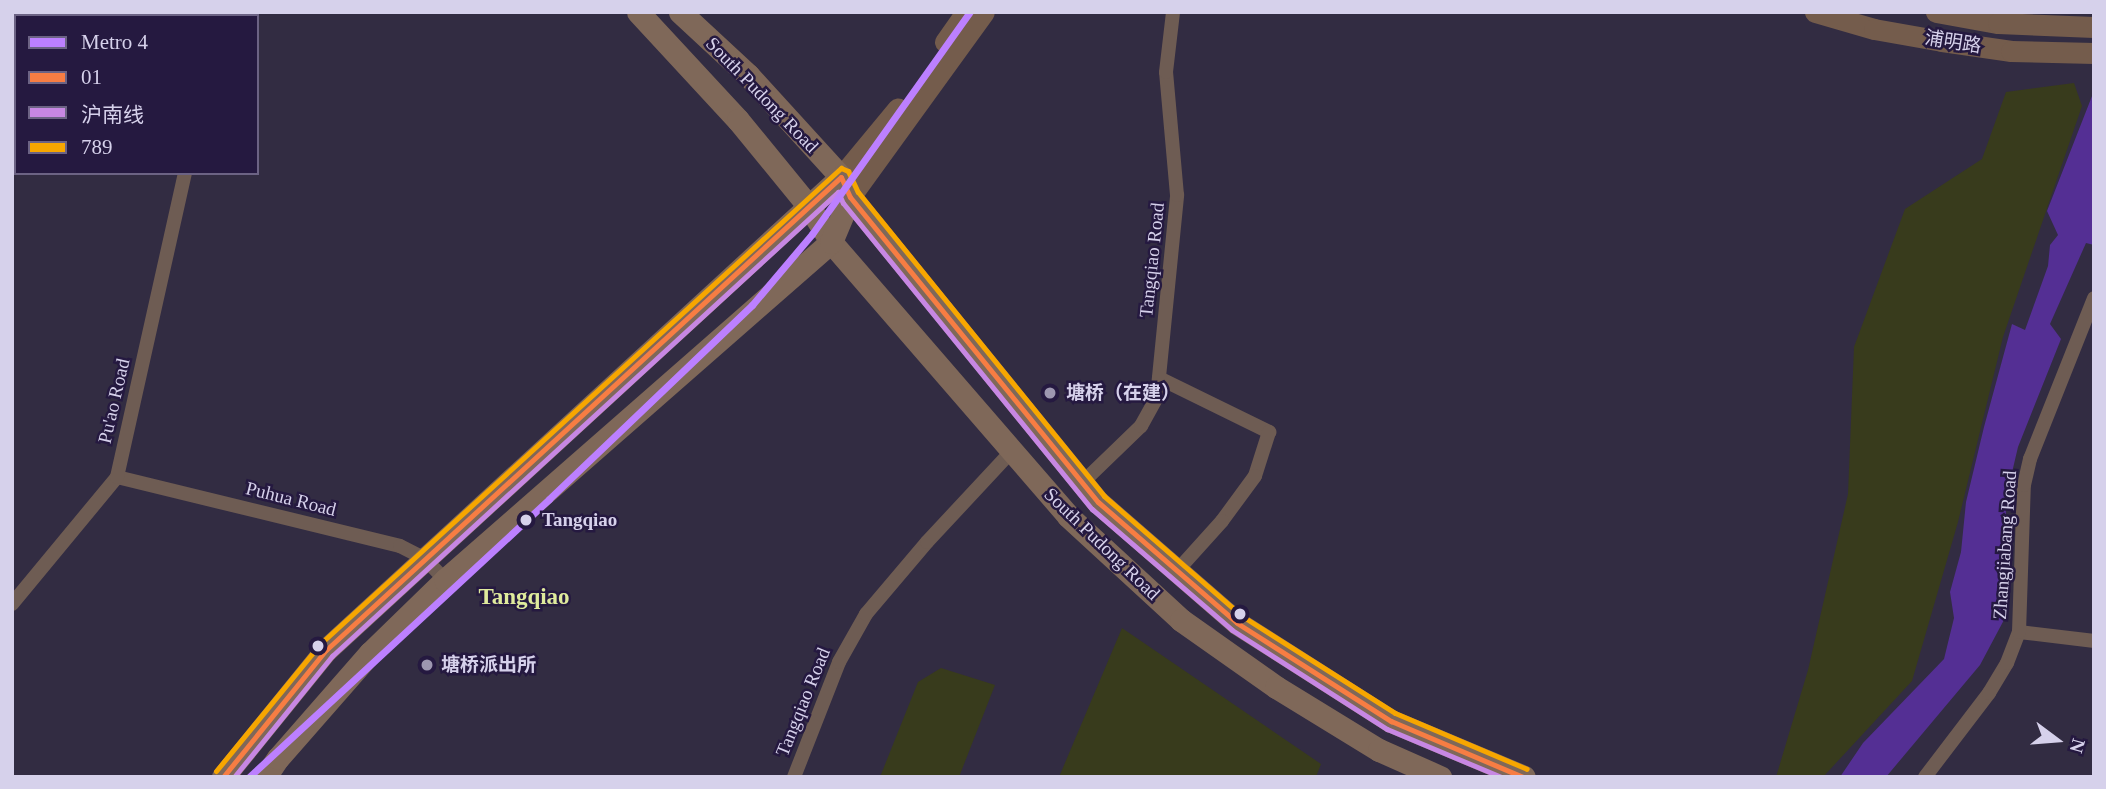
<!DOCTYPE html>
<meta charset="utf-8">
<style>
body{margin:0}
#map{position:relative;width:2106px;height:789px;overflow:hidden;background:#322c42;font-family:"Times New Roman","Noto Sans SC",serif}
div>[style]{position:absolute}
.green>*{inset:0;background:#383b1c}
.water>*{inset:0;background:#542f94}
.minor>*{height:14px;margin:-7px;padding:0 7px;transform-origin:7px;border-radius:7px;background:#6e5c53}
.secondary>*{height:21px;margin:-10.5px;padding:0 10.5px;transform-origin:10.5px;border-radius:10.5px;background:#745c4c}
.primary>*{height:23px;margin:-11.5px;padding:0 11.5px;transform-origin:11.5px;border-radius:11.5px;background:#7f6859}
.bus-1>*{height:5px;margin:-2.5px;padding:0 2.5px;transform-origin:2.5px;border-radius:2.5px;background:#f77d43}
.bus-2>*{height:5px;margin:-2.5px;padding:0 2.5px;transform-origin:2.5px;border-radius:2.5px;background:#c787e3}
.bus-3>*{height:5px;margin:-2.5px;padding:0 2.5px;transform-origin:2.5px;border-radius:2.5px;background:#f7a600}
.metro-1>*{height:7px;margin:-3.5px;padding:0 3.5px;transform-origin:3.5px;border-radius:3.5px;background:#bc80ff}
.dots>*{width:19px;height:19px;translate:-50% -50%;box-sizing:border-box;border:4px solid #251940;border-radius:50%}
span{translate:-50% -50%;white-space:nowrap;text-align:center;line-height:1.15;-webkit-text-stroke:5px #251940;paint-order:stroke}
.street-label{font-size:19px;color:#d6d1eb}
.poi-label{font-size:19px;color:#d6d1eb;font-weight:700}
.left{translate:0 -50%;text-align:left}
.stop-label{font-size:19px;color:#d6d1eb;font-weight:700}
.quarter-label{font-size:23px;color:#dfea9c;font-weight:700}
.frame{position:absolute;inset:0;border:14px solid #d6d1eb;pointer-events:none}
.legend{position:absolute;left:14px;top:14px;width:245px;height:161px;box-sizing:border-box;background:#251940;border:2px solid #6c6384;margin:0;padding:9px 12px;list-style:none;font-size:21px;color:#d6d1eb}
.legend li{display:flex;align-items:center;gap:14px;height:35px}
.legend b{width:35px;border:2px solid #6c6384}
.north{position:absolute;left:2022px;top:705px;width:70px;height:70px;-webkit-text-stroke:5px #251940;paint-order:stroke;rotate:106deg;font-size:19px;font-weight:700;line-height:28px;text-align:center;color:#d6d1eb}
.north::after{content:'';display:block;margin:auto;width:24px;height:32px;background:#d6d1eb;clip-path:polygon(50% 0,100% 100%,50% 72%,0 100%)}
</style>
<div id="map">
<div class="green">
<i style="clip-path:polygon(2074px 83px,2082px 106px,2003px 337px,1958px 522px,1912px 681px,1823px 777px,1776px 777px,1808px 670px,1848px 494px,1854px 347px,1905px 209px,1982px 159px,2006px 92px)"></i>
<i style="clip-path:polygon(1122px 628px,1321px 764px,1316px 777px,1059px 777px)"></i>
<i style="clip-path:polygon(941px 668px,995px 685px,959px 777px,880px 777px,918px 682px)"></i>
</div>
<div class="water">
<i style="clip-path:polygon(2094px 91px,2094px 245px,2086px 243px,2050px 324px,2061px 339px,2018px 447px,2006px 498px,2005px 618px,1980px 665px,1886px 777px,1840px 777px,1863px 743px,1944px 659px,1954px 618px,1950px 592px,1961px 552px,1966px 502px,1984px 427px,2012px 324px,2025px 330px,2048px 266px,2050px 245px,2058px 235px,2047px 211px)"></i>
</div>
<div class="minor">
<i style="left:174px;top:12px;width:17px;rotate:13deg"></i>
<i style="left:221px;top:16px;width:4px;rotate:-76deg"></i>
<i style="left:1159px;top:378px;width:123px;rotate:26.1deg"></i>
<i style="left:1269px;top:432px;width:46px;rotate:107.7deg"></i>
<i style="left:1255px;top:476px;width:56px;rotate:126.3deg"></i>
<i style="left:1222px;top:521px;width:67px;rotate:132deg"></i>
<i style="left:117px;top:477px;width:291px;rotate:13.7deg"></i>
<i style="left:400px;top:546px;width:28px;rotate:27deg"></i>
<i style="left:425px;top:559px;width:29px;rotate:46deg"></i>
<i style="left:1082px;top:483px;width:82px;rotate:-44deg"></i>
<i style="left:1141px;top:426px;width:33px;rotate:-61deg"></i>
<i style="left:1157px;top:397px;width:203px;rotate:-84.3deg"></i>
<i style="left:1177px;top:195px;width:123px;rotate:-95.1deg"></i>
<i style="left:1166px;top:72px;width:60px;rotate:-83.3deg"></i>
<i style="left:12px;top:604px;width:165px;rotate:-50.4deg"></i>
<i style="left:117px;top:477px;width:312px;rotate:-77.4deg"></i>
<i style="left:2019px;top:632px;width:76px;rotate:6.8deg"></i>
<i style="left:794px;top:777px;width:123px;rotate:-68.6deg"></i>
<i style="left:839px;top:662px;width:55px;rotate:-60.6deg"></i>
<i style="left:866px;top:614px;width:94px;rotate:-49.7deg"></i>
<i style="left:927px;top:542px;width:125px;rotate:-47deg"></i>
<i style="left:1925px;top:777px;width:106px;rotate:-52.7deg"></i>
<i style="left:1989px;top:693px;width:35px;rotate:-59deg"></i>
<i style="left:2007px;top:663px;width:33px;rotate:-69deg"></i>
<i style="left:2019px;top:632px;width:147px;rotate:-88.1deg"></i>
<i style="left:2024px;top:485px;width:27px;rotate:-77deg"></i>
<i style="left:2030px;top:459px;width:173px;rotate:-68.3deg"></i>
</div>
<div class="secondary">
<i style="left:1815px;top:12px;width:61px;rotate:16.1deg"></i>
<i style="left:1874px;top:29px;width:69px;rotate:10deg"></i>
<i style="left:1942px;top:41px;width:70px;rotate:8.2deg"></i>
<i style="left:2011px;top:51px;width:83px;rotate:1.4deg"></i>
<i style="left:1936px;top:12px;width:63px;rotate:10.1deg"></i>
<i style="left:1998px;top:23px;width:96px;rotate:2.4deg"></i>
<i style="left:945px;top:42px;width:37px;rotate:-55deg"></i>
<i style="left:841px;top:177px;width:89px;rotate:-50.4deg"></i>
<i style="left:850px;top:197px;width:228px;rotate:-54.1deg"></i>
</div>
<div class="primary">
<i style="left:638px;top:12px;width:147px;rotate:47.2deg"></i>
<i style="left:738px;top:120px;width:114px;rotate:50.7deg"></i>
<i style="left:810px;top:208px;width:40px;rotate:58deg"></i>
<i style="left:831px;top:242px;width:362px;rotate:49.1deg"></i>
<i style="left:1068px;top:516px;width:154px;rotate:42.6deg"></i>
<i style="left:1181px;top:620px;width:116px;rotate:35.2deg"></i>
<i style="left:1276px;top:687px;width:121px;rotate:31.5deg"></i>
<i style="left:1379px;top:750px;width:67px;rotate:23.9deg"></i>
<i style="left:680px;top:12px;width:93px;rotate:42.8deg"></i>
<i style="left:748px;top:75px;width:138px;rotate:47.6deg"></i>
<i style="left:841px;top:177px;width:22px;rotate:66deg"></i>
<i style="left:850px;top:197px;width:393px;rotate:50.9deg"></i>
<i style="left:1098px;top:502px;width:184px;rotate:41deg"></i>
<i style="left:1237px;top:623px;width:183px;rotate:32.5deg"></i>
<i style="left:1391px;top:721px;width:144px;rotate:22.8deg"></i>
<i style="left:223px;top:777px;width:164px;rotate:-51deg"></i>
<i style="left:326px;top:650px;width:699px;rotate:-42.57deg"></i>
<i style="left:265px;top:777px;width:23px;rotate:-56deg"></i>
<i style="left:278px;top:758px;width:140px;rotate:-48.8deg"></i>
<i style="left:370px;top:653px;width:105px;rotate:-44.2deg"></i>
<i style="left:445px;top:580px;width:513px;rotate:-41.21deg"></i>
<i style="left:831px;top:242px;width:49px;rotate:-67.1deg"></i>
</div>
<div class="bus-1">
<i style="left:223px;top:777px;width:164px;rotate:-51deg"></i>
<i style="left:326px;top:650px;width:699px;rotate:-42.57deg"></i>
<i style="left:841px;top:177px;width:22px;rotate:66deg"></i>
<i style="left:850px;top:197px;width:393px;rotate:50.9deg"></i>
<i style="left:1098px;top:502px;width:184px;rotate:41deg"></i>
<i style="left:1237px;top:623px;width:183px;rotate:32.5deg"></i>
<i style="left:1391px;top:721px;width:143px;rotate:23deg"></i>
</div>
<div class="bus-2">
<i style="left:234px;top:777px;width:156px;rotate:-51deg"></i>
<i style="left:332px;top:656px;width:687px;rotate:-42.52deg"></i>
<i style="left:838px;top:192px;width:12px;rotate:66deg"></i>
<i style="left:843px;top:203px;width:395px;rotate:50.9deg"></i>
<i style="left:1092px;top:509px;width:185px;rotate:40.8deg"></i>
<i style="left:1232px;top:630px;width:184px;rotate:32.6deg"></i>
<i style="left:1387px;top:729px;width:124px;rotate:22.8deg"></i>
</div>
<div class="bus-3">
<i style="left:216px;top:771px;width:164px;rotate:-50.7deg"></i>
<i style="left:320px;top:644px;width:706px;rotate:-42.42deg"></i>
<i style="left:841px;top:168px;width:8px;rotate:23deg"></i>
<i style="left:848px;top:171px;width:23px;rotate:65deg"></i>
<i style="left:858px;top:192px;width:391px;rotate:51deg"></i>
<i style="left:1104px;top:496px;width:183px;rotate:41deg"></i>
<i style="left:1242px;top:616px;width:181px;rotate:32.4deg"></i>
<i style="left:1395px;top:713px;width:143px;rotate:23deg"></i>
</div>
<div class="metro-1">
<i style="left:249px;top:777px;width:409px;rotate:-42.8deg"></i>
<i style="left:549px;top:499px;width:281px;rotate:-43.7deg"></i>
<i style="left:752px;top:305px;width:93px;rotate:-49.8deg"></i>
<i style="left:812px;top:234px;width:272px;rotate:-54.6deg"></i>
</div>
<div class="dots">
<i style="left:1050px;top:393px;background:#9d97b0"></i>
<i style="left:526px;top:520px;background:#d6d1eb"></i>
<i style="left:1240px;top:614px;background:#d6d1eb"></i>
<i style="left:318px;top:646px;background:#d6d1eb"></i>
<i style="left:427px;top:665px;background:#9d97b0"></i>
</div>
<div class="street-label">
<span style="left:1953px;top:42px;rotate:9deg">浦明路</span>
<span style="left:762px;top:95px;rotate:46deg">South Pudong Road</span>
<span style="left:1152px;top:260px;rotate:-84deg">Tangqiao Road</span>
<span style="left:114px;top:401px;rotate:-77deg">Pu'ao Road</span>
<span style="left:291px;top:499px;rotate:14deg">Puhua Road</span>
<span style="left:1102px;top:544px;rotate:44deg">South Pudong Road</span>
<span style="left:2005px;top:545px;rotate:-86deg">Zhangjiabang Road</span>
<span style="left:803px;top:702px;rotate:-68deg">Tangqiao Road</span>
</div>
<div class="poi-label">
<span class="left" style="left:1066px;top:393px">塘桥（在建）</span>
<span class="left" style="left:441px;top:665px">塘桥派出所</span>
</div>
<div class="stop-label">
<span class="left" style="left:542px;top:520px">Tangqiao</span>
</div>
<div class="quarter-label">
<span style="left:524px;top:597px">Tangqiao</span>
</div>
<div class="frame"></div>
<ul class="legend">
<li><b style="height:9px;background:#bc80ff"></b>Metro 4</li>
<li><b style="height:9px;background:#f77d43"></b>01</li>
<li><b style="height:9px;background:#c787e3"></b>沪南线</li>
<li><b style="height:9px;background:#f7a600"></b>789</li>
</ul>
<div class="north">N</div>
</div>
